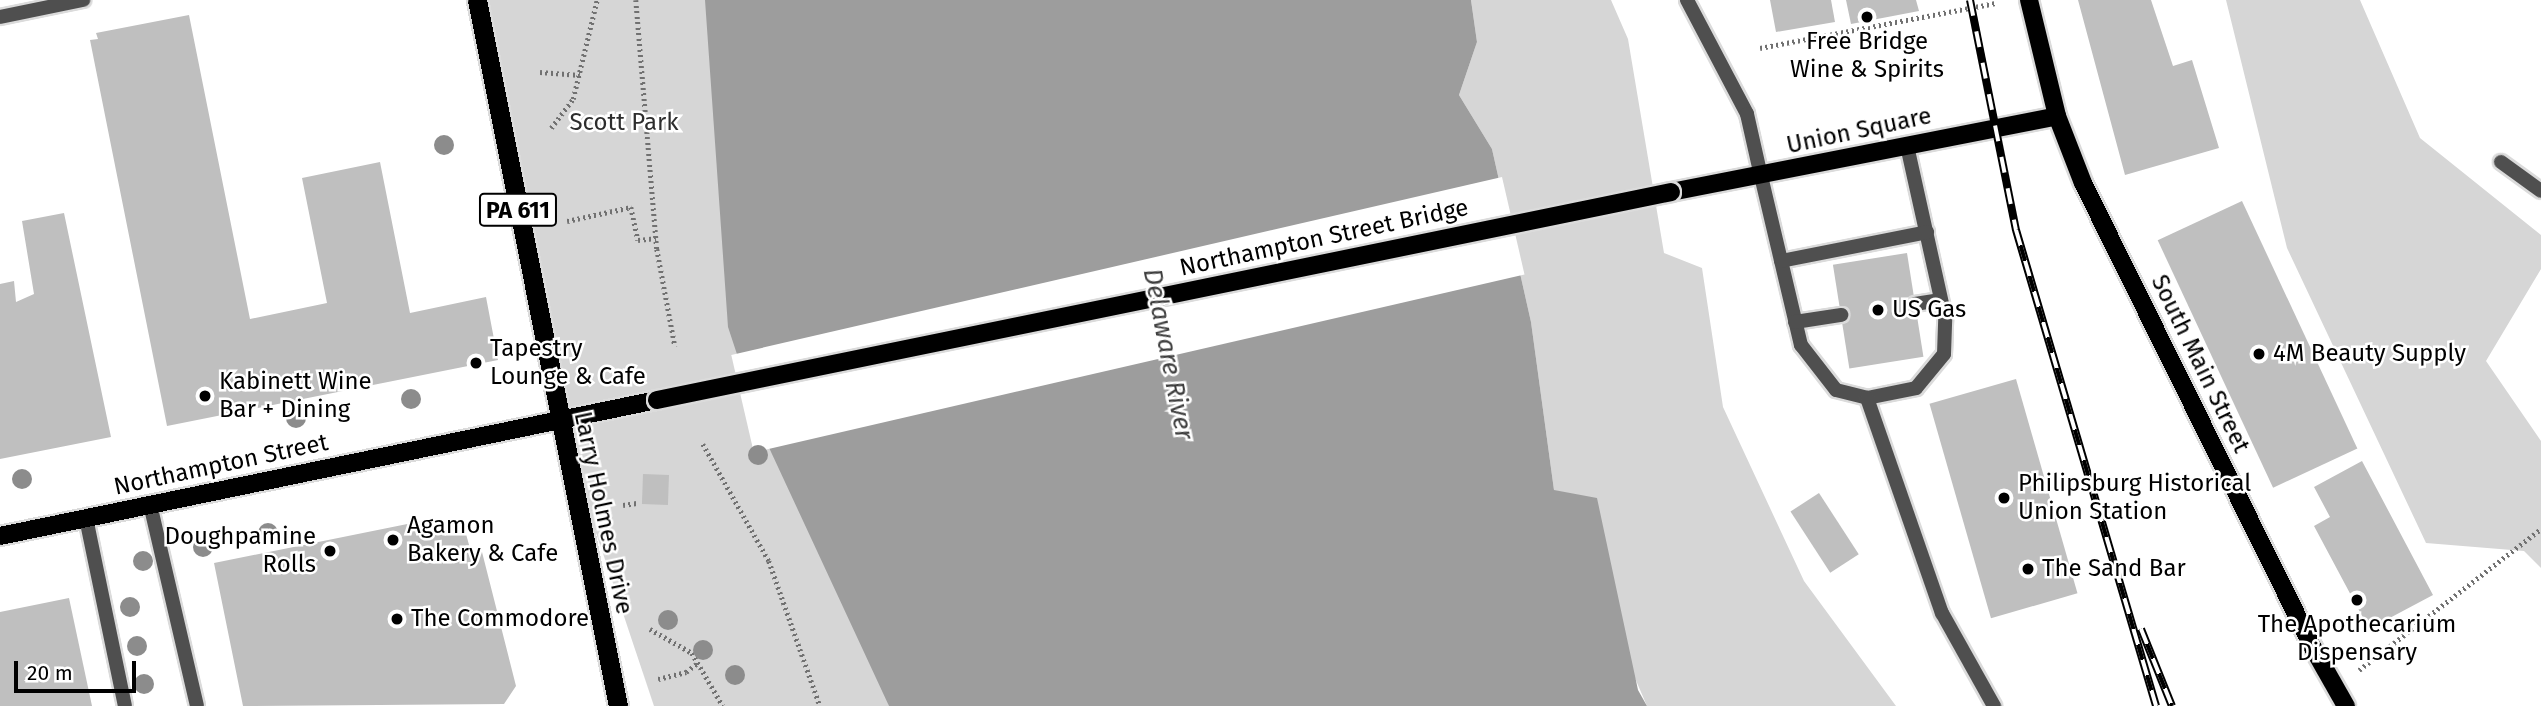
<!DOCTYPE html>
<style>
body{margin:0}
#map{position:relative;width:2541px;height:706px;overflow:hidden;background:#fff;font-family:"Fira Sans",sans-serif}
div>[style]{position:absolute}
.green>*{inset:0;background:#d6d6d6}
.water>*{inset:0;background:#9d9d9d}
.pier>*{inset:0;background:#fff;transform-origin:0 0}
.building>*{inset:0;background:#bfbfbf;transform-origin:0 0}
.path>*{height:4.5px;margin-top:-2.25px;transform-origin:0;background:repeating-linear-gradient(90deg,#717171 0 2px,transparent 0 5.5px)}
.roads{filter:drop-shadow(2px 0 #dbdbdb) drop-shadow(-2px 0 #dbdbdb) drop-shadow(0 2px #dbdbdb) drop-shadow(0 -2px #dbdbdb)}
.service>*{height:14px;margin:-7px;padding:0 7px;transform-origin:7px;border-radius:7px;background:#4f4f4f}
.minor>*{height:14px;margin:-7px;padding:0 7px;transform-origin:7px;border-radius:7px;background:#4f4f4f}
.primary>*{height:18px;margin:-9px;padding:0 9px;transform-origin:9px;border-radius:9px;background:#000}
.trunk>*{height:19px;margin:-9.5px;padding:0 9.5px;transform-origin:9.5px;border-radius:9.5px;background:#000}
.rail>*{height:8px;margin-top:-4px;transform-origin:0;background:repeating-linear-gradient(90deg,#fff 0 16px,#000 0 32px);box-sizing:border-box;border-block:2px solid #000}
.bridges{filter:drop-shadow(2px 0 #dbdbdb) drop-shadow(-2px 0 #dbdbdb) drop-shadow(0 2px #dbdbdb) drop-shadow(0 -2px #dbdbdb)}
.primary-bridge>*{height:18px;margin:-9px;padding:0 9px;transform-origin:9px;border-radius:9px;background:#000}
.trees>*{width:20px;height:20px;margin:-10px;border-radius:50%;background:#8c8c8c}
.dots>*{width:19px;height:19px;translate:-50% -50%;box-sizing:border-box;border:4px solid #fff;border-radius:50%}
span{translate:-50% -50%;white-space:nowrap;text-align:center;line-height:1.15;-webkit-text-stroke:5px #fff;paint-order:stroke}
.shield-label span{padding:2px 5px;background:#fff;border:2px solid;border-radius:5px;-webkit-text-stroke-width:0}
.shield-label{font-size:23px;color:#000;font-weight:700}
.poi-label{font-size:24px;color:#000}
.left{translate:0 -50%;text-align:left}
.right{translate:-100% -50%;text-align:right}
.park-label{font-size:24px;color:#2d2d2d}
.street-label{font-size:24px;color:#000}
.water-label{font-size:26px;color:#3e3e3e;font-style:italic}
.scale{position:absolute;left:14px;top:661px;width:122px;height:32px;box-sizing:border-box;border:4px solid #000;border-top:0;padding-left:9px;font-size:21px;line-height:24px;white-space:nowrap;color:#000;-webkit-text-stroke:5px #fff;paint-order:stroke}
</style>
<div id="map">
<div class="green">
<i style="clip-path:polygon(477px 0,739px 0,889px 706px,654px 706px,558px 419px)"></i>
<i style="clip-path:polygon(1471px 0,1611px 0,1628px 39px,1664px 253px,1702px 268px,1723px 407px,1804px 581px,1896px 706px,1647px 706px,1554px 490px,1531px 322px,1492px 149px,1459px 95px,1477px 42px)"></i>
<i style="clip-path:polygon(2226px 0,2360px 0,2420px 138px,2541px 235px,2541px 269px,2486px 361px,2541px 441px,2541px 568px,2524px 551px,2426px 543px,2287px 248px)"></i>
</div>
<div class="water">
<i style="clip-path:polygon(705px 0,1471px 0,1477px 42px,1459px 95px,1492px 149px,1531px 322px,1554px 490px,1597px 498px,1638px 690px,1647px 706px,889px 706px,765px 439px,728px 327px)"></i>
</div>
<div class="pier">
<i style="left:1502px;top:177px;width:100px;height:791px;rotate:77deg"></i>
</div>
<div class="building">
<i style="clip-path:polygon(1770px 0,1831px 0,1835px 22px,1776px 32px)"></i>
<i style="clip-path:polygon(1846px 0,1916px 0,1919px 11px,1851px 24px)"></i>
<i style="clip-path:polygon(2078px 0,2151px 0,2173px 66px,2192px 60px,2219px 148px,2125px 175px)"></i>
<i style="clip-path:polygon(189px 15px,250px 319px,327px 303px,302px 178px,380px 162px,410px 313px,486px 297px,498px 360px,167px 426px,90px 40px,98px 39px,96px 33px)"></i>
<i style="left:2242px;top:201px;width:273px;height:93px;rotate:65deg"></i>
<i style="clip-path:polygon(64px 213px,111px 437px,0 459px,0 284px,14px 281px,16px 302px,34px 294px,22px 221px)"></i>
<i style="left:1907px;top:253px;width:105px;height:75px;rotate:81deg"></i>
<i style="left:2016px;top:379px;width:223px;height:90px;rotate:74deg"></i>
<i style="clip-path:polygon(2362px 461px,2433px 595px,2369px 629px,2314px 526px,2330px 517px,2314px 487px)"></i>
<i style="left:643px;top:474px;width:26px;height:30px;rotate:2deg"></i>
<i style="left:1819px;top:493px;width:73px;height:34px;rotate:57deg"></i>
<i style="clip-path:polygon(437px 518px,466px 534px,471px 552px,482px 552px,516px 686px,504px 704px,243px 706px,214px 563px)"></i>
<i style="clip-path:polygon(69px 598px,92px 706px,0 706px,0 612px)"></i>
</div>
<div class="path">
<i style="left:636px;top:0;width:250px;rotate:85.2deg"></i>
<i style="left:657px;top:249px;width:99px;rotate:79.5deg"></i>
<i style="left:1760px;top:48px;width:240px;rotate:-10.8deg"></i>
<i style="left:540px;top:72px;width:40px;rotate:4.3deg"></i>
<i style="left:551px;top:128px;width:36px;rotate:-53deg"></i>
<i style="left:573px;top:99px;width:102px;rotate:-76.4deg"></i>
<i style="left:567px;top:221px;width:66px;rotate:-12.3deg"></i>
<i style="left:631px;top:207px;width:34px;rotate:78deg"></i>
<i style="left:638px;top:240px;width:18px;rotate:-6deg"></i>
<i style="left:703px;top:444px;width:134px;rotate:60.6deg"></i>
<i style="left:769px;top:561px;width:154px;rotate:70.6deg"></i>
<i style="left:623px;top:505px;width:14px;rotate:-8deg"></i>
<i style="left:650px;top:629px;width:48px;rotate:29.7deg"></i>
<i style="left:692px;top:653px;width:61px;rotate:59.7deg"></i>
<i style="left:2359px;top:670px;width:230px;rotate:-37.8deg"></i>
<i style="left:658px;top:679px;width:29px;rotate:-14deg"></i>
<i style="left:686px;top:672px;width:16px;rotate:-38deg"></i>
</div>
<div class="roads">
<div class="service">
<i style="left:0;top:17px;width:85px;rotate:-11.6deg"></i>
<i style="left:1761px;top:176px;width:174px;rotate:76.7deg"></i>
<i style="left:1801px;top:345px;width:57px;rotate:52.1deg"></i>
<i style="left:1836px;top:390px;width:32px;rotate:14deg"></i>
<i style="left:1867px;top:398px;width:50px;rotate:-11.5deg"></i>
<i style="left:1916px;top:388px;width:44px;rotate:-50.5deg"></i>
<i style="left:1944px;top:354px;width:37px;rotate:-88deg"></i>
<i style="left:1945px;top:317px;width:175px;rotate:-102.5deg"></i>
<i style="left:1781px;top:261px;width:149px;rotate:-11.2deg"></i>
<i style="left:1915px;top:304px;width:26px;rotate:-9deg"></i>
<i style="left:1795px;top:322px;width:47px;rotate:-8.7deg"></i>
<i style="left:1867px;top:398px;width:228px;rotate:70.8deg"></i>
<i style="left:1942px;top:613px;width:107px;rotate:60.8deg"></i>
<i style="left:150px;top:504px;width:207px;rotate:76.9deg"></i>
<i style="left:86px;top:518px;width:192px;rotate:78.3deg"></i>
</div>
<div class="minor">
<i style="left:1687px;top:0;width:129px;rotate:62.2deg"></i>
<i style="left:1747px;top:114px;width:64px;rotate:77.3deg"></i>
<i style="left:2501px;top:162px;width:49px;rotate:35.9deg"></i>
</div>
<div class="primary">
<i style="left:2029px;top:0;width:119px;rotate:76.4deg"></i>
<i style="left:2057px;top:116px;width:72px;rotate:68.8deg"></i>
<i style="left:2083px;top:183px;width:519px;rotate:63.68deg"></i>
<i style="left:2313px;top:648px;width:67px;rotate:60.4deg"></i>
<i style="left:1671px;top:192px;width:393px;rotate:-11.1deg"></i>
<i style="left:0;top:536px;width:671px;rotate:-11.7deg"></i>
</div>
<div class="trunk">
<i style="left:477px;top:0;width:720px;rotate:78.71deg"></i>
</div>
</div>
<div class="rail">
<i style="left:1970px;top:0;width:235px;rotate:78.7deg"></i>
<i style="left:2016px;top:230px;width:496px;rotate:73.6deg"></i>
<i style="left:2141px;top:629px;width:83px;rotate:68.1deg"></i>
</div>
<div class="bridges">
<div class="primary-bridge">
<i style="left:657px;top:400px;width:1035px;rotate:-11.59deg"></i>
</div>
</div>
<div class="trees">
<i style="left:444px;top:145px"></i>
<i style="left:411px;top:399px"></i>
<i style="left:296px;top:418px"></i>
<i style="left:758px;top:455px"></i>
<i style="left:22px;top:479px"></i>
<i style="left:268px;top:533px"></i>
<i style="left:203px;top:547px"></i>
<i style="left:143px;top:561px"></i>
<i style="left:130px;top:607px"></i>
<i style="left:668px;top:620px"></i>
<i style="left:137px;top:646px"></i>
<i style="left:703px;top:650px"></i>
<i style="left:735px;top:675px"></i>
<i style="left:144px;top:684px"></i>
</div>
<div class="dots">
<i style="left:1867px;top:17px;background:#000"></i>
<i style="left:1878px;top:310px;background:#000"></i>
<i style="left:2259px;top:354px;background:#000"></i>
<i style="left:476px;top:363px;background:#000"></i>
<i style="left:205px;top:396px;background:#000"></i>
<i style="left:2004px;top:498px;background:#000"></i>
<i style="left:393px;top:540px;background:#000"></i>
<i style="left:330px;top:551px;background:#000"></i>
<i style="left:2028px;top:569px;background:#000"></i>
<i style="left:2357px;top:600px;background:#000"></i>
<i style="left:397px;top:619px;background:#000"></i>
</div>
<div class="shield-label">
<span style="left:518px;top:210px">PA 611</span>
</div>
<div class="poi-label">
<span style="left:1867px;top:56px">Free Bridge<br>Wine &amp; Spirits</span>
<span class="left" style="left:1892px;top:310px">US Gas</span>
<span class="left" style="left:490px;top:363px">Tapestry<br>Lounge &amp; Cafe</span>
<span class="left" style="left:2273px;top:354px">4M Beauty Supply</span>
<span class="left" style="left:219px;top:396px">Kabinett Wine<br>Bar + Dining</span>
<span class="left" style="left:2018px;top:498px">Philipsburg Historical<br>Union Station</span>
<span class="left" style="left:407px;top:540px">Agamon<br>Bakery &amp; Cafe</span>
<span class="right" style="left:316px;top:551px">Doughpamine<br>Rolls</span>
<span class="left" style="left:2042px;top:569px">The Sand Bar</span>
<span class="left" style="left:411px;top:619px">The Commodore</span>
<span style="left:2357px;top:639px">The Apothecarium<br>Dispensary</span>
</div>
<div class="park-label">
<span style="left:624px;top:123px">Scott Park</span>
</div>
<div class="street-label">
<span style="left:1859px;top:131px;rotate:-12deg">Union Square</span>
<span style="left:1324px;top:238px;rotate:-12deg">Northampton Street Bridge</span>
<span style="left:2200px;top:364px;rotate:64deg">South Main Street</span>
<span style="left:221px;top:465px;rotate:-12deg">Northampton Street</span>
<span style="left:603px;top:513px;rotate:78deg">Larry Holmes Drive</span>
</div>
<div class="water-label">
<span style="left:1168px;top:354px;rotate:79deg">Delaware River</span>
</div>
<div class="scale">20 m</div>
</div>
